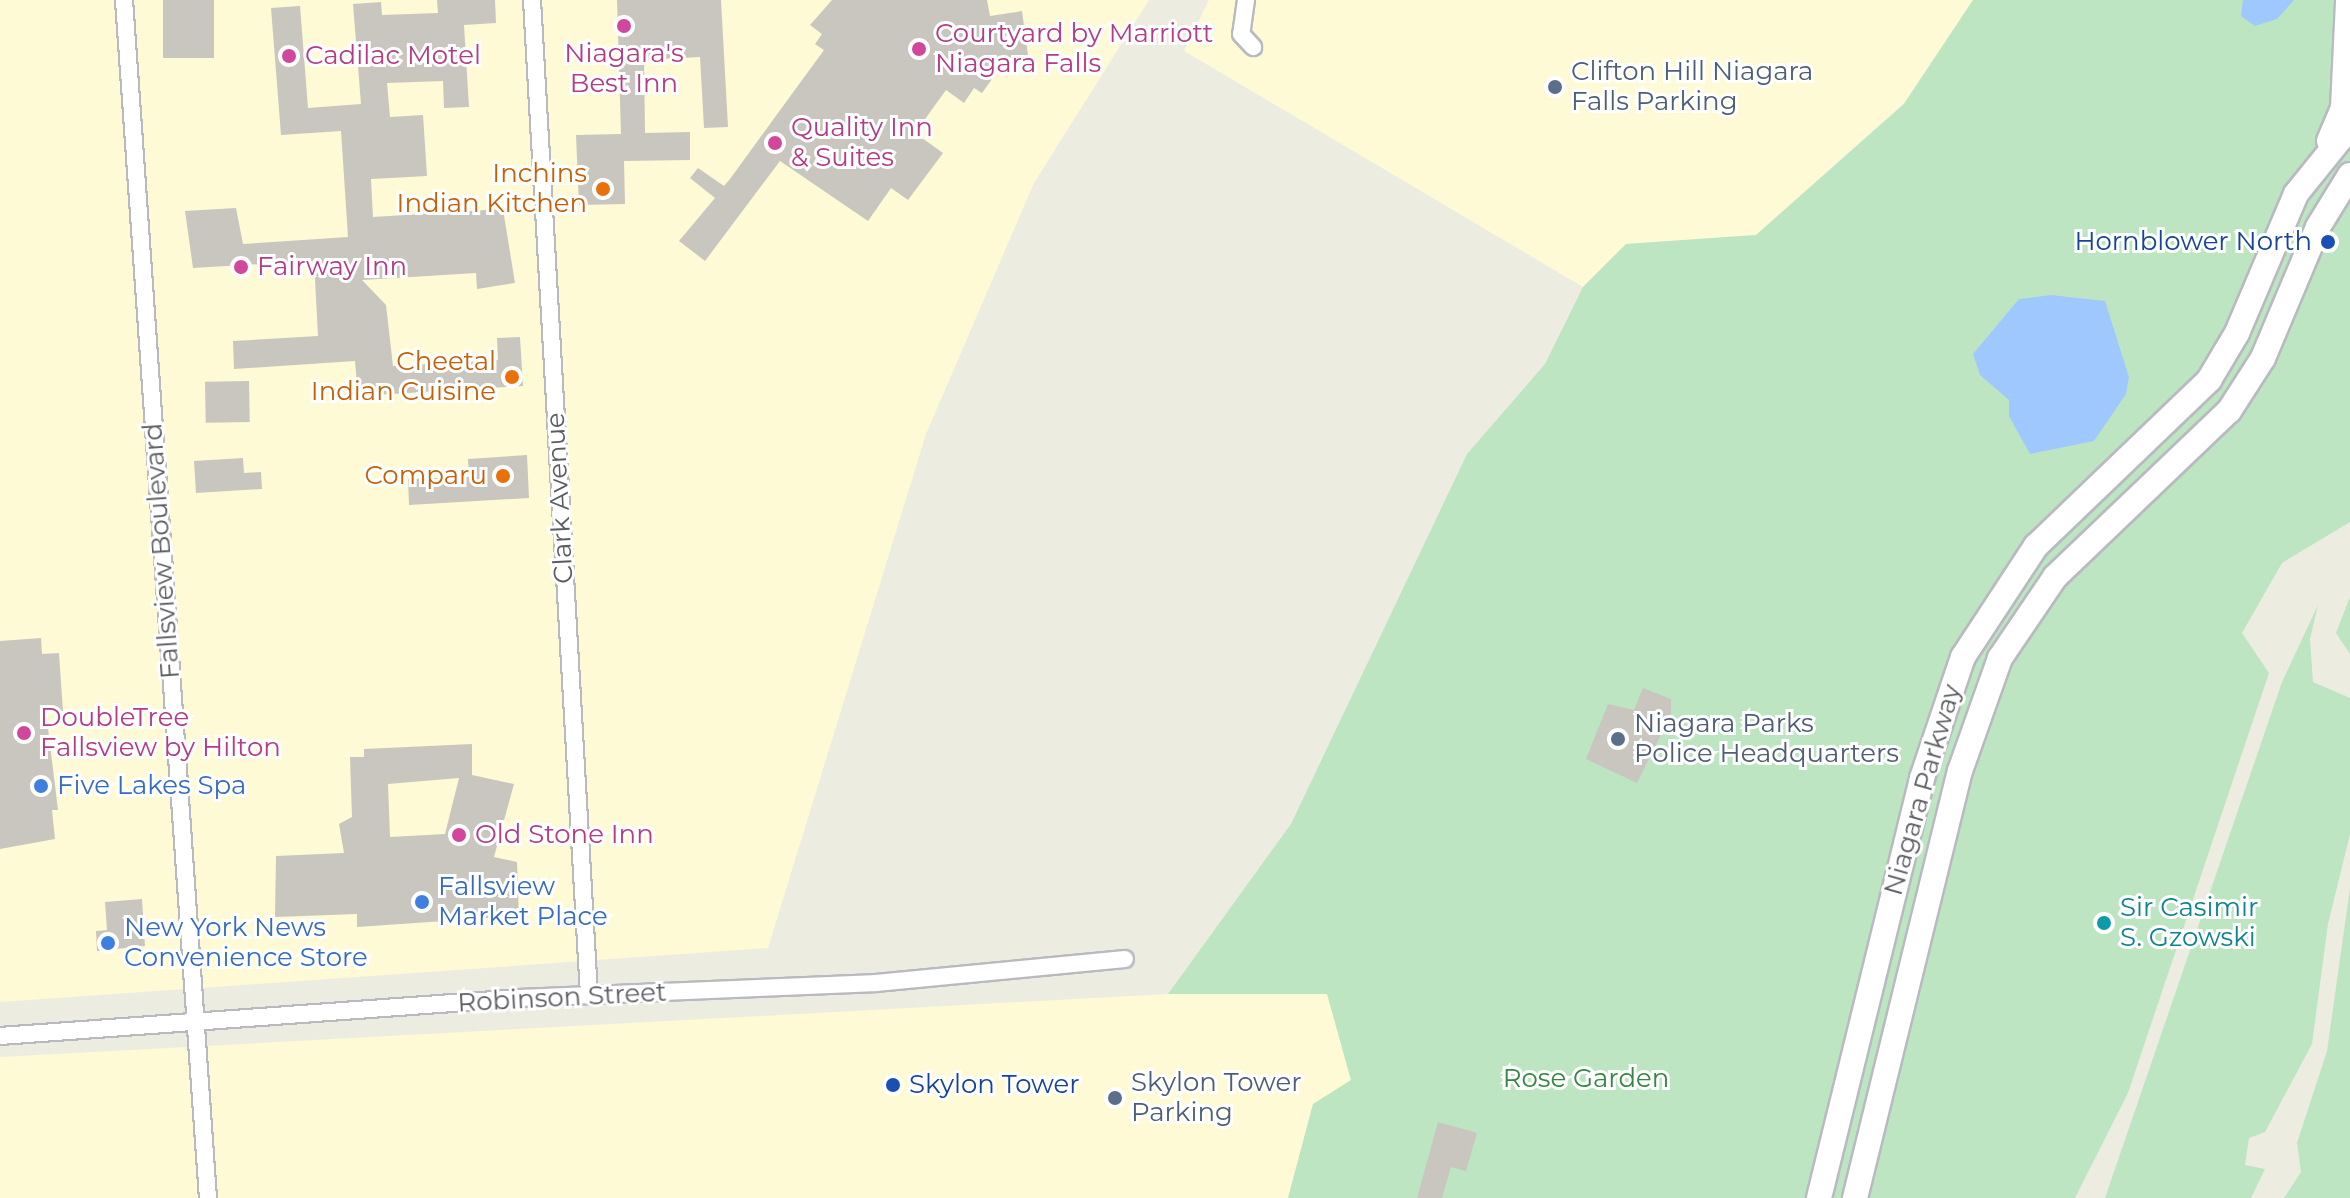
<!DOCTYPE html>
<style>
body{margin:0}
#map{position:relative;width:2350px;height:1198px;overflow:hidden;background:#edece1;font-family:Montserrat,sans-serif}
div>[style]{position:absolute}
.commercial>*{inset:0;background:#fefad5}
.green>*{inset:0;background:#bde5c2}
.water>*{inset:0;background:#9fc8ff}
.building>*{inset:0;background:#c8c6be;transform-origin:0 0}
.roads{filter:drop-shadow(2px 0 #b9bac0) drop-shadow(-2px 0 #b9bac0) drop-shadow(0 2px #b9bac0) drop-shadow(0 -2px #b9bac0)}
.street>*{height:16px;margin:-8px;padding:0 8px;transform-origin:8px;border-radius:8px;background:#fff}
.secondary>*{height:24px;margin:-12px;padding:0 12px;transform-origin:12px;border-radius:12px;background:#fff}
.dots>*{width:22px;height:22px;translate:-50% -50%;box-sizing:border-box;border:4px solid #fff;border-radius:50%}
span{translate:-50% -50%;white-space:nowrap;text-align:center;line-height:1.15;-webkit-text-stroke:6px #fff;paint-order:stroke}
.hotel-label{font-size:26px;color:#b23c85}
.left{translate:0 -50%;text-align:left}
.service-label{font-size:26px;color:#4e5e75}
.food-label{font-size:26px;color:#c56008}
.right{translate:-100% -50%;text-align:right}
.transit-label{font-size:26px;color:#164399}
.street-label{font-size:26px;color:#5a5c62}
.shop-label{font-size:26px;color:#366cbe}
.culture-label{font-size:26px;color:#0d838f}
.park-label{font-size:26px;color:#358644}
</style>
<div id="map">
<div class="commercial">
<i style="clip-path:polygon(0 0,1149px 0,1034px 183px,926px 434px,768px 948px,0 1002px)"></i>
<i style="clip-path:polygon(1209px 0,1973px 0,1904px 103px,1756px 235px,1626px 244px,1583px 287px,1184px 51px)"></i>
<i style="clip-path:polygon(1327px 993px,1351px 1081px,1313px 1104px,1288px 1198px,0 1198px,0 1057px,1168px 994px)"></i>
</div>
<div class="green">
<i style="clip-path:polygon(1973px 0,2350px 0,2350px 522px,2282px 563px,2242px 633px,2269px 673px,2128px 1093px,2075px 1198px,1288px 1198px,1313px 1104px,1351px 1080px,1327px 994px,1168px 994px,1291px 824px,1467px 454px,1545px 364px,1583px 287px,1626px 244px,1756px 235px,1904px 104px)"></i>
<i style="clip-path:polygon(2350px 597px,2350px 654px,2336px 633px)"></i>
<i style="clip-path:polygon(2318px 605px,2310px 639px,2313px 682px,2350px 698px,2350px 834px,2328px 924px,2312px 1044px,2265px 1132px,2249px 1138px,2245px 1165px,2265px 1169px,2251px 1198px,2105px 1198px,2282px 682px)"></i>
<i style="clip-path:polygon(2350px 888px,2350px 1198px,2284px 1198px,2301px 1172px,2297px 1143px,2327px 1051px)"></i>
</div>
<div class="water">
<i style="clip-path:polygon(2243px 0,2294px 0,2277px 19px,2255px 26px,2241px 16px)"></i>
<i style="clip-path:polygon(2051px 295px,2105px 301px,2129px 377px,2126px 394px,2094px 441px,2030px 454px,2009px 416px,2009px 400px,1980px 375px,1973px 354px,2019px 299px)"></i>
</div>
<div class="building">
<i style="left:163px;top:0;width:51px;height:58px"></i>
<i style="clip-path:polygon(437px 0,495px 0,496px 23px,464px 25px,469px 107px,444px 108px,443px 81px,387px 83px,390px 117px,423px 115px,427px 176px,371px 179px,373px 217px,503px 209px,515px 283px,477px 289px,476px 273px,362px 280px,386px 305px,393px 366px,498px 360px,497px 338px,520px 337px,523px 386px,358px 396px,355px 361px,234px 369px,233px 341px,318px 336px,314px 261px,193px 268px,185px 211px,236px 208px,243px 244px,348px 237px,341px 131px,281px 135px,271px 8px,300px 6px,308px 108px,361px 104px,353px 4px,381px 2px,382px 15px,438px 13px)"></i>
<i style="clip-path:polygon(617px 0,721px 0,728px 127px,704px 128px,700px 57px,644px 60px,645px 133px,690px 132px,690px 160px,624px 161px,625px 204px,579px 205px,576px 135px,621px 134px)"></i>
<i style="clip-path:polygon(832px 0,987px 0,990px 16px,1022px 11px,1028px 55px,1007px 58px,982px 93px,974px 88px,964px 103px,946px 90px,915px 133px,943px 153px,908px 200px,891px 188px,868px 221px,780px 161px,705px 261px,679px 241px,715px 198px,690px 178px,698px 168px,724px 186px,730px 179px,824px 50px,815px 44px,822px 34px,810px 25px)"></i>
<i style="left:249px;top:381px;width:41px;height:44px;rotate:89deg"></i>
<i style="clip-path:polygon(527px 455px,529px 498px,409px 505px,408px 479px,469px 477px,468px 459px)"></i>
<i style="clip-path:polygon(243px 458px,244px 473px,261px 472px,262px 489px,196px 493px,194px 461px)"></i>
<i style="clip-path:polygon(41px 638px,42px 654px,59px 653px,63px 711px,46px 712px,58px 810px,52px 810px,55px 839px,0 849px,0 641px)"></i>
<i style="clip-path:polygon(1643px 688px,1671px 699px,1671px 714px,1637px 783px,1586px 759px,1608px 704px,1634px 710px)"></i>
<i style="clip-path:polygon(evenodd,472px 744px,472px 775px,514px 784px,494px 857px,517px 862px,519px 916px,357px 927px,357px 914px,275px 917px,276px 856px,344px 853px,339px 824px,352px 817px,350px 757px,364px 757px,364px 749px,472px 744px,459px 778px,445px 834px,390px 837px,388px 784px,459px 778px)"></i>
<i style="clip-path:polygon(142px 899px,145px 946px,97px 951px,96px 931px,107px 930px,105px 902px)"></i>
<i style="clip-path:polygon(1438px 1122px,1477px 1133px,1466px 1171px,1451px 1167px,1442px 1198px,1417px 1198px)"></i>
</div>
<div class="roads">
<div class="street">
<i style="left:124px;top:0;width:1201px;rotate:85.99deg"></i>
<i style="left:532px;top:0;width:997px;rotate:86.72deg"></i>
<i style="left:1246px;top:0;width:34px;rotate:98deg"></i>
<i style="left:1241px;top:34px;width:18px;rotate:47deg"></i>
<i style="left:0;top:1036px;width:522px;rotate:-4.17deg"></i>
<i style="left:521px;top:998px;width:355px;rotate:-2.4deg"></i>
<i style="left:876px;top:983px;width:250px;rotate:-5.5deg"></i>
</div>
<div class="secondary">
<i style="left:2329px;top:141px;width:36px;rotate:-67deg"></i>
<i style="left:2343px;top:108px;width:108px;rotate:-87.3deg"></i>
<i style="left:1819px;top:1198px;width:432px;rotate:-76.2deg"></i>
<i style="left:1922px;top:778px;width:128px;rotate:-71.3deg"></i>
<i style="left:1963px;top:657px;width:133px;rotate:-56.7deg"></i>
<i style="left:2036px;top:546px;width:240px;rotate:-43.8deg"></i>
<i style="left:2209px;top:380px;width:55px;rotate:-59.2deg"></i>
<i style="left:2237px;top:333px;width:151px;rotate:-67deg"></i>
<i style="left:2296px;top:194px;width:86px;rotate:-51.1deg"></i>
<i style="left:1855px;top:1198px;width:440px;rotate:-76.2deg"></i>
<i style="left:1960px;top:771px;width:120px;rotate:-70.5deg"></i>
<i style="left:2000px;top:658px;width:98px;rotate:-55.8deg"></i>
<i style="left:2055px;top:577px;width:240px;rotate:-43.7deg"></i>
<i style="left:2229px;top:411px;width:63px;rotate:-57.3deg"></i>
<i style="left:2263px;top:358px;width:142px;rotate:-67.2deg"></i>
<i style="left:2318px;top:227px;width:61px;rotate:-58.4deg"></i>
</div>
</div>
<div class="dots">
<i style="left:624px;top:26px;background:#d1479c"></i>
<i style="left:919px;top:49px;background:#d1479c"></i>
<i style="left:289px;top:56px;background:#d1479c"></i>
<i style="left:1555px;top:87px;background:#5c6f8a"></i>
<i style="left:775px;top:143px;background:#d1479c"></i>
<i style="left:603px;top:189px;background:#e8710a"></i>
<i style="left:2328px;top:242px;background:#1a4fb4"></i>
<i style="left:241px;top:267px;background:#d1479c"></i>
<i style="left:512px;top:377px;background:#e8710a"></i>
<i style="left:503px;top:476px;background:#e8710a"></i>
<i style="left:24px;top:733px;background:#d1479c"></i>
<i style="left:1618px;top:739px;background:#5c6f8a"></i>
<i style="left:41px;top:786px;background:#3f7fe0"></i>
<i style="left:459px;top:835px;background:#d1479c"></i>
<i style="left:422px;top:902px;background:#3f7fe0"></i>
<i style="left:2104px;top:923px;background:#0f9aa8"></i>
<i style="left:108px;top:943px;background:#3f7fe0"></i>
<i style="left:893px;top:1085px;background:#1a4fb4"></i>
<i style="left:1115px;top:1098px;background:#5c6f8a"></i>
</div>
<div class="hotel-label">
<span class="left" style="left:935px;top:49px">Courtyard by Marriott<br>Niagara Falls</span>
<span style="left:624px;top:69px">Niagara's<br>Best Inn</span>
<span class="left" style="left:305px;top:56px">Cadilac Motel</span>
<span class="left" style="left:791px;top:143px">Quality Inn<br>&amp; Suites</span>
<span class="left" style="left:257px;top:267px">Fairway Inn</span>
<span class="left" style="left:40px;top:733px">DoubleTree<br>Fallsview by Hilton</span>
<span class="left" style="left:475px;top:835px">Old Stone Inn</span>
</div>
<div class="service-label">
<span class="left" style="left:1571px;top:87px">Clifton Hill Niagara<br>Falls Parking</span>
<span class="left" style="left:1634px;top:739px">Niagara Parks<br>Police Headquarters</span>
<span class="left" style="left:1131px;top:1098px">Skylon Tower<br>Parking</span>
</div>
<div class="food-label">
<span class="right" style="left:587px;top:189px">Inchins<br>Indian Kitchen</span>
<span class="right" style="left:496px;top:377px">Cheetal<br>Indian Cuisine</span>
<span class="right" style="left:487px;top:476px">Comparu</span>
</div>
<div class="transit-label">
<span class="right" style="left:2312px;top:242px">Hornblower North</span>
<span class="left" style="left:909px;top:1085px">Skylon Tower</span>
</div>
<div class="street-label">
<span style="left:560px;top:498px;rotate:-93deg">Clark Avenue</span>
<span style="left:162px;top:551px;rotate:-94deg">Fallsview Boulevard</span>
<span style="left:1923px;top:790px;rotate:-74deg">Niagara Parkway</span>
<span style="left:562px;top:998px;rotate:-3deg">Robinson Street</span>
</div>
<div class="shop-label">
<span class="left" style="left:57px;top:786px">Five Lakes Spa</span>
<span class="left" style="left:438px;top:902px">Fallsview<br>Market Place</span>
<span class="left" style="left:124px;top:943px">New York News<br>Convenience Store</span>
</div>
<div class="culture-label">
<span class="left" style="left:2120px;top:923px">Sir Casimir<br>S. Gzowski</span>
</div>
<div class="park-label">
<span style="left:1586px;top:1079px">Rose Garden</span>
</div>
</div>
